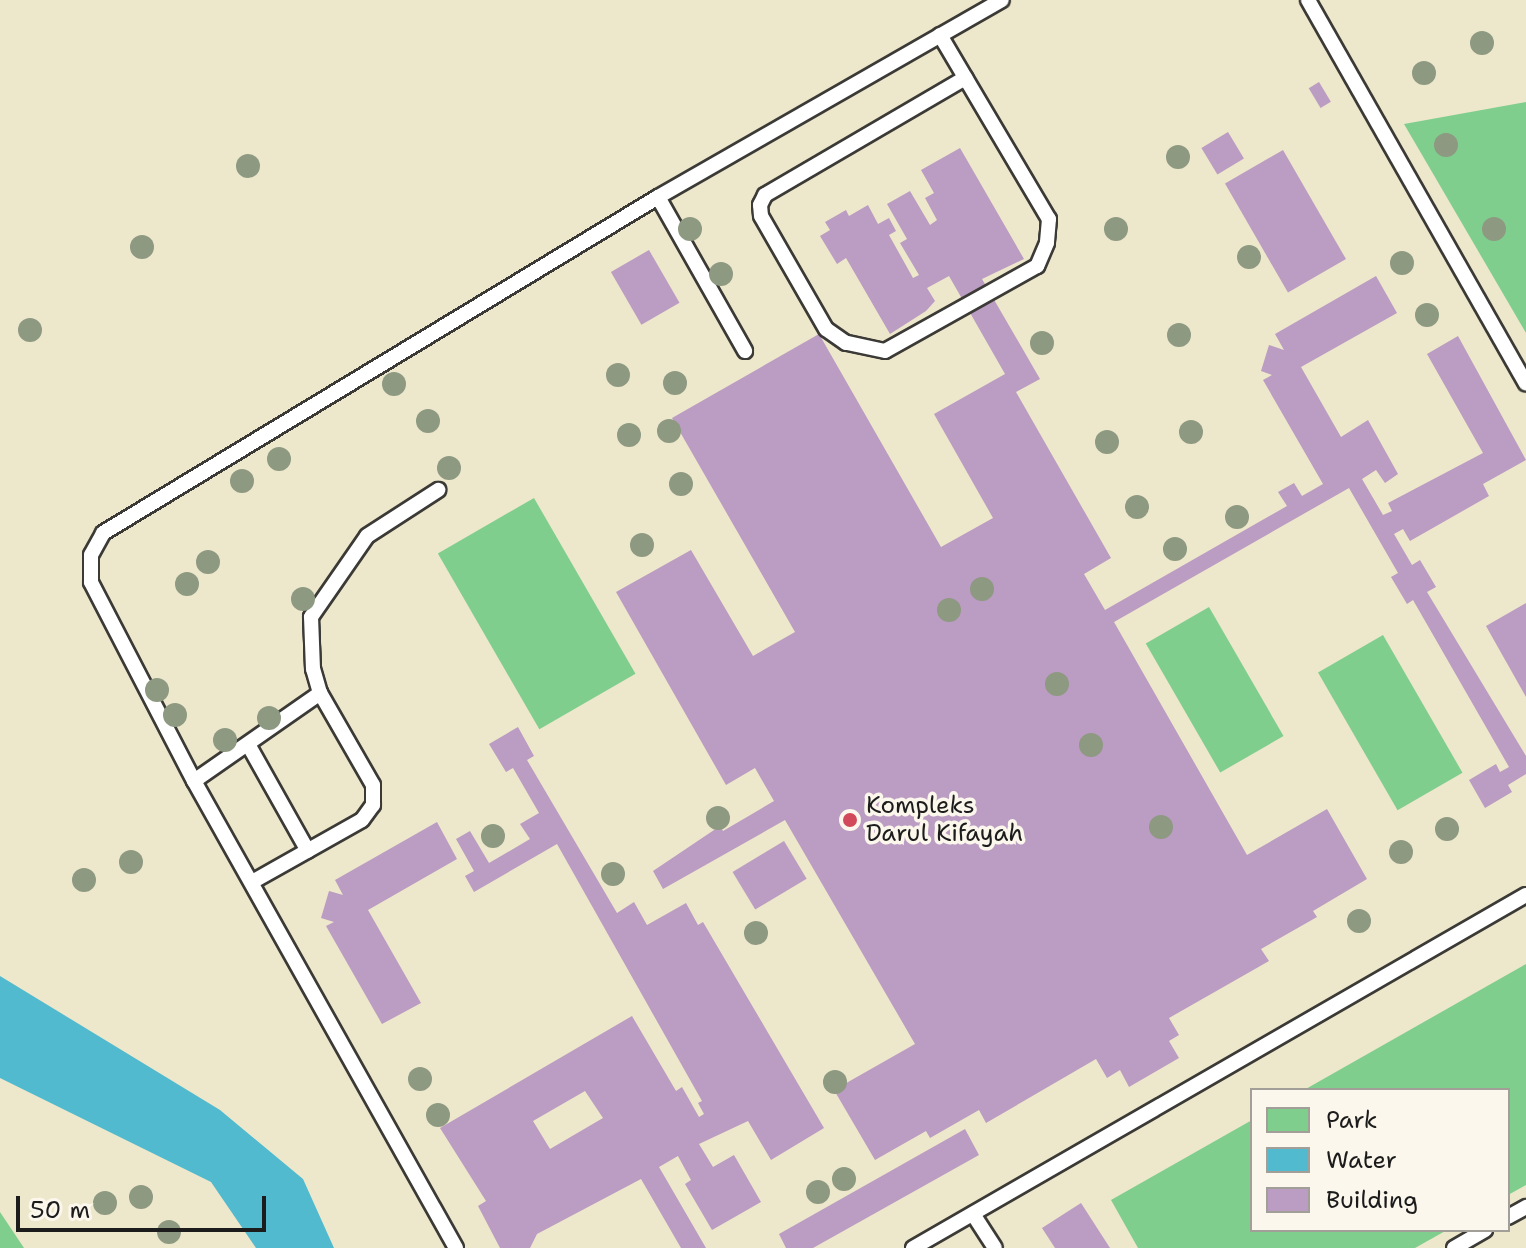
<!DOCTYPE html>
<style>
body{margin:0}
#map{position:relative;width:1526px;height:1248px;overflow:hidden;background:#ede7cb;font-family:"Shantell Sans",sans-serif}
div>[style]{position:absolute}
.green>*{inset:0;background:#80ce8e;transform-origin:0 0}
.water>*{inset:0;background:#51bace}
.building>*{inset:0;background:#bb9cc2;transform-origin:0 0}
.roads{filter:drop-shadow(2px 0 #3b3a36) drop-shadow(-2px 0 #3b3a36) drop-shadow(0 2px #3b3a36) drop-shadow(0 -2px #3b3a36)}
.lane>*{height:14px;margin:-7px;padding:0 7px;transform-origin:7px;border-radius:7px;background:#fff}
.trees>*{width:24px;height:24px;margin:-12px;border-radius:50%;background:#8d9981}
.dots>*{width:22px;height:22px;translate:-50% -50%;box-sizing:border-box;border:4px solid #fbf7ec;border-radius:50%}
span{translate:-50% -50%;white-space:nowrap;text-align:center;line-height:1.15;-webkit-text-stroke:7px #fbf7ec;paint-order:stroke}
.poi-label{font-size:24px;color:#1c1c1c}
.left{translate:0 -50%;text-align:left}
.legend{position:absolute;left:1250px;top:1088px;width:260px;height:144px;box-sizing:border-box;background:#fbf7ec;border:2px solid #a29f99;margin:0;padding:10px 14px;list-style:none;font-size:24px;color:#1c1c1c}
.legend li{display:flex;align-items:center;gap:16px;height:40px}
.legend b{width:40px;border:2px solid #a29f99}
.scale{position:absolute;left:16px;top:1196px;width:250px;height:36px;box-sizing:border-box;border:4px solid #1c1c1c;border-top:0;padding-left:10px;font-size:24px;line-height:28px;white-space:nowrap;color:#1c1c1c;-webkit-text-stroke:6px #fbf7ec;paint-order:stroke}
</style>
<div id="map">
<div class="green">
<i style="clip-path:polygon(1526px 102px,1526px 333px,1404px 124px)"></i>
<i style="left:534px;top:498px;width:203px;height:111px;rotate:60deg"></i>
<i style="left:1209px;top:607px;width:149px;height:73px;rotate:60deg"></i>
<i style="left:1383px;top:635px;width:159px;height:75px;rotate:60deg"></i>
<i style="clip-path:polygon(1526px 964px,1526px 1185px,1508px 1195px,1508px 1090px,1304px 1090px)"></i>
<i style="clip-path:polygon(1252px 1120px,1252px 1230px,1447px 1230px,1415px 1248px,1138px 1248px,1111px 1200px)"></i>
<i style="clip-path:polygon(0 1212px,24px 1248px,0 1248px)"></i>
</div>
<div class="water">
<i style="clip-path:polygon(0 976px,220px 1110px,303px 1179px,334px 1248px,256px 1248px,211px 1182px,0 1078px)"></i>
</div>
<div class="building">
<i style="left:1319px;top:82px;width:23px;height:12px;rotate:59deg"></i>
<i style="left:1228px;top:132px;width:31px;height:31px;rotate:59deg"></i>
<i style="clip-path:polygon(960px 148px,1024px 259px,982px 279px,1040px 379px,1016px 392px,1111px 558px,1084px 574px,1105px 610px,1287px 506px,1278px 492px,1294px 483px,1302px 496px,1323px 484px,1263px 380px,1272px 375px,1261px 371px,1269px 345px,1284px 350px,1275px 334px,1376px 276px,1397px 313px,1301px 367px,1341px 437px,1368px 420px,1398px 474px,1385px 483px,1376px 470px,1362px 479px,1383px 515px,1392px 511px,1388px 503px,1483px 453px,1427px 354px,1458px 336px,1526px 460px,1483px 484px,1489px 496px,1410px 541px,1403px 529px,1394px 534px,1412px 565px,1420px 560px,1436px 587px,1427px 592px,1526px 756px,1526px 774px,1508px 785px,1512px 792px,1485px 808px,1469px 780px,1496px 764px,1500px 772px,1509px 767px,1413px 600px,1407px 604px,1391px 577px,1398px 573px,1349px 488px,1114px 622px,1247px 855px,1327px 809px,1367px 879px,1313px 911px,1317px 917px,1261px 949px,1269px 961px,1169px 1018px,1179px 1035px,1169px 1041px,1179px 1058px,1129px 1087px,1120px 1070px,1107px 1078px,1096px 1059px,986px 1123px,979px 1110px,930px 1138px,926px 1131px,875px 1160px,834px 1090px,915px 1044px,785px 820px,663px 889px,653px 871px,720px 826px,723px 831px,774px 801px,755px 768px,726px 785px,616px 592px,691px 550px,753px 656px,795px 632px,672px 418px,819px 334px,941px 547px,993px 518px,934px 414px,1005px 374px,949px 276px,927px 288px,935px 301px,926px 311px,890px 334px,846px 258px,837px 264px,820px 236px,830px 230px,825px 222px,846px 210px,849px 216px,868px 205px,878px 224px,889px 218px,896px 231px,889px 235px,913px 278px,919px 275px,900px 243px,907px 239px,887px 204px,910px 191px,930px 225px,937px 220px,925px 198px,934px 193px,921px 170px)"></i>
<i style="left:1283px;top:150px;width:126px;height:67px;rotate:60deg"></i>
<i style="left:649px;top:250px;width:61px;height:44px;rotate:60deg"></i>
<i style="clip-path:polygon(1526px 603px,1526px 697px,1486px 626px)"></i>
<i style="clip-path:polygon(evenodd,518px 727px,534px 756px,527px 760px,617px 913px,634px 902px,647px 925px,686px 903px,698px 925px,703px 922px,824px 1128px,771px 1160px,748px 1121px,699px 1144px,713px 1167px,734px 1155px,761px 1202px,712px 1230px,685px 1184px,691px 1180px,678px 1156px,659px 1167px,706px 1248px,681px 1248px,641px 1179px,537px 1234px,530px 1248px,500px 1248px,478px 1206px,486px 1201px,440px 1128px,632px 1016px,676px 1091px,682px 1087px,699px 1117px,704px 1114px,698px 1103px,702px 1101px,557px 844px,474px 892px,465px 876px,474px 871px,456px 839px,470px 831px,489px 863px,530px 839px,520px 824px,539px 813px,513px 768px,506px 772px,489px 744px,518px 727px,585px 1091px,603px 1118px,550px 1149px,533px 1121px,585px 1091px)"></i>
<i style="clip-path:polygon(437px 822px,457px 859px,368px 910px,421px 1003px,382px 1024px,326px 926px,334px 922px,321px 918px,329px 891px,343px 895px,335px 880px)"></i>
<i style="left:784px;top:841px;width:44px;height:60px;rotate:59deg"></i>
<i style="clip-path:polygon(965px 1129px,979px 1155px,813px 1248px,786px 1248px,779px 1234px)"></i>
<i style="clip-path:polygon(1081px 1203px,1110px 1248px,1055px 1248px,1042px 1228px)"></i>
</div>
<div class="roads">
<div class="lane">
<i style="left:1308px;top:0;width:441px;rotate:60.4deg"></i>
<i style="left:940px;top:35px;width:214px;rotate:59.4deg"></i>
<i style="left:1049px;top:219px;width:24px;rotate:95deg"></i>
<i style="left:1047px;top:243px;width:25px;rotate:113deg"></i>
<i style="left:1037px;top:266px;width:174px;rotate:150.8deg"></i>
<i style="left:885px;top:351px;width:40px;rotate:-168deg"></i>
<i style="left:846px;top:343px;width:24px;rotate:-145deg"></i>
<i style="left:826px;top:329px;width:130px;rotate:-119.9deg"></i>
<i style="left:761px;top:216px;width:11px;rotate:-95deg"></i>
<i style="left:760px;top:205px;width:11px;rotate:-63deg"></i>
<i style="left:765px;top:195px;width:232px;rotate:-30.3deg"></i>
<i style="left:658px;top:197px;width:177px;rotate:60.5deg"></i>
<i style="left:249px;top:746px;width:120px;rotate:60.7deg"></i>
<i style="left:194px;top:781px;width:154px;rotate:-34.9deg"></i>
<i style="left:320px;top:693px;width:25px;rotate:-106deg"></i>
<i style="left:313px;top:669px;width:52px;rotate:-92.2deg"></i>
<i style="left:311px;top:617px;width:98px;rotate:-55.3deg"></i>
<i style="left:367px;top:536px;width:85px;rotate:-32.9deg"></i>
<i style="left:252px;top:882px;width:126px;rotate:-29.4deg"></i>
<i style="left:362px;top:820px;width:19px;rotate:-54deg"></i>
<i style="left:373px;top:805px;width:20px;rotate:-90deg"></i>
<i style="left:373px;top:785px;width:106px;rotate:-119.9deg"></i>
<i style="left:973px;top:1214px;width:40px;rotate:57.1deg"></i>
<i style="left:1508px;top:1217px;width:21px;rotate:-29deg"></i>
<i style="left:456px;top:1248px;width:535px;rotate:-119.29deg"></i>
<i style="left:194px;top:781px;width:224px;rotate:-117.4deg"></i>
<i style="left:91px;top:582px;width:27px;rotate:-90deg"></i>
<i style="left:91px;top:555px;width:25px;rotate:-61deg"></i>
<i style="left:103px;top:533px;width:649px;rotate:-31.19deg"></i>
<i style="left:658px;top:197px;width:396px;rotate:-29.8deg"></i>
<i style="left:913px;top:1248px;width:707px;rotate:-29.94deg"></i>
<i style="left:1454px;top:1248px;width:36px;rotate:-30deg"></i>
</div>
</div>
<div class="trees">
<i style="left:1482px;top:43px"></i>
<i style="left:1424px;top:73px"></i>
<i style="left:1446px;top:145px"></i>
<i style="left:1178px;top:157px"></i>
<i style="left:248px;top:166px"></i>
<i style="left:690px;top:229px"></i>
<i style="left:1116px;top:229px"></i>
<i style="left:1494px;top:229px"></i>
<i style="left:142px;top:247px"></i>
<i style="left:1249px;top:257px"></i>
<i style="left:1402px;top:263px"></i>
<i style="left:721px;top:274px"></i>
<i style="left:1427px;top:315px"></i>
<i style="left:30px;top:330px"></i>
<i style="left:1179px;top:335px"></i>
<i style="left:1042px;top:343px"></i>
<i style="left:618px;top:375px"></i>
<i style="left:675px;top:383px"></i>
<i style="left:394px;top:384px"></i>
<i style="left:428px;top:421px"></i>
<i style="left:669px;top:431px"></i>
<i style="left:1191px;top:432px"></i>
<i style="left:629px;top:435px"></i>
<i style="left:1107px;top:442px"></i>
<i style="left:279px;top:459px"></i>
<i style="left:449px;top:468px"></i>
<i style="left:242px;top:481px"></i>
<i style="left:681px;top:484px"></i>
<i style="left:1137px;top:507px"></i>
<i style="left:1237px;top:517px"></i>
<i style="left:642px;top:545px"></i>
<i style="left:1175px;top:549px"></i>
<i style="left:208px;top:562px"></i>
<i style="left:187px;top:584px"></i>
<i style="left:982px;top:589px"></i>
<i style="left:303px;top:599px"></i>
<i style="left:949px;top:610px"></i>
<i style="left:1057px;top:684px"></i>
<i style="left:157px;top:690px"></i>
<i style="left:175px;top:715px"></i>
<i style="left:269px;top:718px"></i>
<i style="left:225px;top:740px"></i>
<i style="left:1091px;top:745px"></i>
<i style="left:718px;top:818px"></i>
<i style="left:1161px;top:827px"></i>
<i style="left:1447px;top:829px"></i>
<i style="left:493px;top:836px"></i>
<i style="left:1401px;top:852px"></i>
<i style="left:131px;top:862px"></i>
<i style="left:613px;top:874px"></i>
<i style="left:84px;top:880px"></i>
<i style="left:1359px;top:921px"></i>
<i style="left:756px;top:933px"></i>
<i style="left:420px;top:1079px"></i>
<i style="left:835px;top:1082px"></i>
<i style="left:438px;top:1115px"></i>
<i style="left:844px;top:1179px"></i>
<i style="left:818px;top:1192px"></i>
<i style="left:141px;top:1197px"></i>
<i style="left:105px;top:1203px"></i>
<i style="left:169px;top:1232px"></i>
</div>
<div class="dots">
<i style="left:850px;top:820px;background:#d1495b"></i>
</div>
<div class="poi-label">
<span class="left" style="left:866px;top:820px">Kompleks<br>Darul Kifayah</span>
</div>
<ul class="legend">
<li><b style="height:22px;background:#80ce8e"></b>Park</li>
<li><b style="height:22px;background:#51bace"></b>Water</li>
<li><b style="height:22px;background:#bb9cc2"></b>Building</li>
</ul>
<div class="scale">50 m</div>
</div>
